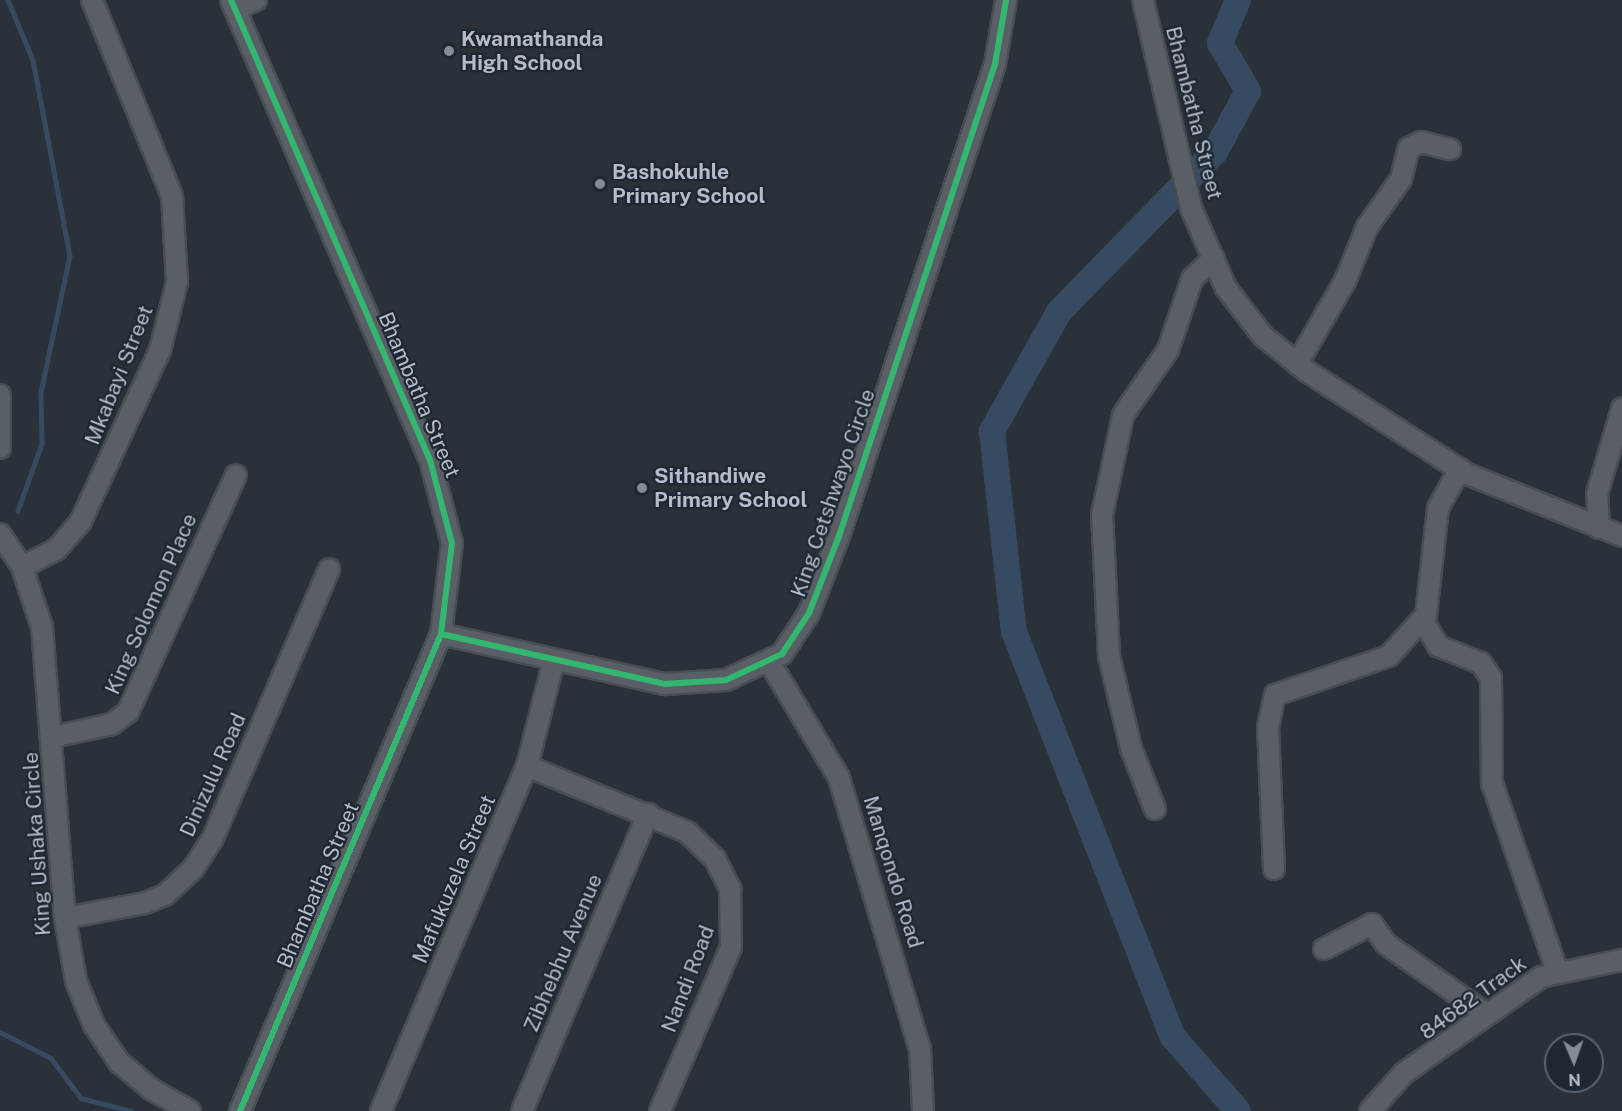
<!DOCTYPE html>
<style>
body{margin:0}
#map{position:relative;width:1622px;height:1111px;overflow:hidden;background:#2a3138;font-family:"Public Sans",sans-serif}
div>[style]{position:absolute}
.stream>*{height:4.5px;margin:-2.25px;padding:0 2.25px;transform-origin:2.25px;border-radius:2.25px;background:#364b61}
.river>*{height:26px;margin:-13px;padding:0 13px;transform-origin:13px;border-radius:13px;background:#364b61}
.roads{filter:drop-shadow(2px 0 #484d53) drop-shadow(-2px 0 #484d53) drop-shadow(0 2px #484d53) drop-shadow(0 -2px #484d53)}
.minor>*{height:20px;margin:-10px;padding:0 10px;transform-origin:10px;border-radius:10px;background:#5a5f66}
.cycleway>*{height:6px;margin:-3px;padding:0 3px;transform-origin:3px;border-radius:3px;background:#33b770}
.dots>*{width:16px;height:16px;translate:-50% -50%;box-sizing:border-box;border:3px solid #1d2833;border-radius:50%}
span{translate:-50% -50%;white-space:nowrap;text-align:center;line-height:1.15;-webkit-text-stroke:4.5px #1d2833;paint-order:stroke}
.poi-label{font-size:21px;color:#b4bdc9;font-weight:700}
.left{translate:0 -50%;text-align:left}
.street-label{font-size:21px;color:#b4bdc9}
.north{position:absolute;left:1544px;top:1033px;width:60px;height:60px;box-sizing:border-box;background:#1d2833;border:2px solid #59646f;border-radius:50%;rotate:178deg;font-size:16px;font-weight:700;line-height:24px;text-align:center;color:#b4bdc9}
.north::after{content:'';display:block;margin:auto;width:21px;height:27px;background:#848c96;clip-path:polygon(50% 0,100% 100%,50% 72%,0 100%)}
</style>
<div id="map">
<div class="stream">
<i style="left:8px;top:0;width:65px;rotate:67.4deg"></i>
<i style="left:33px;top:60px;width:199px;rotate:79.3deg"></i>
<i style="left:70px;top:256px;width:139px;rotate:102deg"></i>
<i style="left:41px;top:392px;width:52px;rotate:88.9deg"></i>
<i style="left:42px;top:444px;width:71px;rotate:109.7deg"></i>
<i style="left:0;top:1032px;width:57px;rotate:27deg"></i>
<i style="left:51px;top:1058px;width:50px;rotate:53.1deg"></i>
<i style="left:81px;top:1098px;width:52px;rotate:14.6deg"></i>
</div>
<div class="river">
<i style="left:1238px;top:0;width:47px;rotate:112.7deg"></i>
<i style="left:1220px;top:43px;width:56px;rotate:59.7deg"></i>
<i style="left:1248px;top:91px;width:69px;rotate:118.4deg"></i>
<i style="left:1215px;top:152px;width:223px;rotate:134.3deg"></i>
<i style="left:1059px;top:312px;width:137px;rotate:119.4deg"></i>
<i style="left:992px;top:431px;width:202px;rotate:83.8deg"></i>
<i style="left:1014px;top:632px;width:435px;rotate:68.6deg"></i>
<i style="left:1173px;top:1037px;width:98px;rotate:48.7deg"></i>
</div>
<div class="roads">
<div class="minor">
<i style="left:231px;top:0;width:501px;rotate:66.61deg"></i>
<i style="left:430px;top:460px;width:86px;rotate:75.2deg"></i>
<i style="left:452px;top:543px;width:92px;rotate:96.9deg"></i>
<i style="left:441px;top:634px;width:518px;rotate:112.85deg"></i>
<i style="left:1143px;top:0;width:213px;rotate:77deg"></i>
<i style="left:1191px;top:208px;width:87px;rotate:66.4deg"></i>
<i style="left:1226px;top:288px;width:61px;rotate:52.4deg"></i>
<i style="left:1263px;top:336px;width:58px;rotate:38.7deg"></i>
<i style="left:1308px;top:372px;width:189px;rotate:32.7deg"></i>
<i style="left:1467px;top:474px;width:167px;rotate:21.8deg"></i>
<i style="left:235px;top:9px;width:23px;rotate:-23deg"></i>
<i style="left:1297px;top:364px;width:98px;rotate:-60deg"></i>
<i style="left:1346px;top:279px;width:56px;rotate:-68deg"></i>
<i style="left:1367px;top:227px;width:59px;rotate:-54.7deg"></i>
<i style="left:1401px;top:179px;width:32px;rotate:-76deg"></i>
<i style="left:1409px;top:148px;width:13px;rotate:-27deg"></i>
<i style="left:1421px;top:142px;width:30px;rotate:14deg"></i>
<i style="left:0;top:395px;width:53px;rotate:90deg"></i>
<i style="left:1460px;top:469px;width:45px;rotate:119.4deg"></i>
<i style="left:1438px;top:508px;width:117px;rotate:96.4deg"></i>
<i style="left:1425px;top:624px;width:26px;rotate:59deg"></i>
<i style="left:1438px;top:646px;width:46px;rotate:21.6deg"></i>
<i style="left:1481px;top:663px;width:18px;rotate:56deg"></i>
<i style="left:1491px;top:678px;width:105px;rotate:89.5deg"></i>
<i style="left:1492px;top:783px;width:199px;rotate:70.9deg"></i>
<i style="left:1599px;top:528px;width:34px;rotate:-93deg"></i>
<i style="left:1597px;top:494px;width:89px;rotate:-73.6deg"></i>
<i style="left:0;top:534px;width:40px;rotate:56deg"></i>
<i style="left:22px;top:567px;width:63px;rotate:71.6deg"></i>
<i style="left:42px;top:627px;width:292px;rotate:85.5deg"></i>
<i style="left:65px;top:918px;width:64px;rotate:80.1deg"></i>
<i style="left:76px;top:981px;width:48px;rotate:67.8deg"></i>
<i style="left:94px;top:1025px;width:45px;rotate:56deg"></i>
<i style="left:119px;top:1062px;width:42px;rotate:40.2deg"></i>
<i style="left:151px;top:1089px;width:45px;rotate:29.4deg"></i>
<i style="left:22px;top:567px;width:38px;rotate:-27deg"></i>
<i style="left:56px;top:550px;width:38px;rotate:-49deg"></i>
<i style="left:81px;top:521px;width:188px;rotate:-65.2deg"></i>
<i style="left:160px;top:350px;width:70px;rotate:-76deg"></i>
<i style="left:177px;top:282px;width:86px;rotate:-93.3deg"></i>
<i style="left:172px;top:196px;width:212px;rotate:-112.2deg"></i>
<i style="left:441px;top:634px;width:230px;rotate:12.6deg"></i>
<i style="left:665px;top:684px;width:61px;rotate:-3.8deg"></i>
<i style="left:726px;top:680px;width:62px;rotate:-24.9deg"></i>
<i style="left:782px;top:654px;width:49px;rotate:-56.6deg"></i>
<i style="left:809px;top:613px;width:83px;rotate:-68.7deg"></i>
<i style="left:839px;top:536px;width:497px;rotate:-71.7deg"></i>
<i style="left:995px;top:64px;width:65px;rotate:-80.2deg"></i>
<i style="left:770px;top:663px;width:134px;rotate:59deg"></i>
<i style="left:839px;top:778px;width:283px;rotate:73.4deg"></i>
<i style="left:920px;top:1049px;width:62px;rotate:87.2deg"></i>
<i style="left:53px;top:737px;width:60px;rotate:-12.4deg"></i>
<i style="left:112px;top:724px;width:20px;rotate:-37deg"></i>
<i style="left:128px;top:712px;width:260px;rotate:-65.5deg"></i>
<i style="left:527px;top:766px;width:173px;rotate:22.4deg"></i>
<i style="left:687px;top:832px;width:39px;rotate:44deg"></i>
<i style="left:715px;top:859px;width:34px;rotate:63deg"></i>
<i style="left:730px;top:889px;width:58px;rotate:89deg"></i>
<i style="left:731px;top:947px;width:179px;rotate:113.4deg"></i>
<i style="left:1155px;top:809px;width:66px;rotate:-111.5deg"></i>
<i style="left:1131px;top:748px;width:95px;rotate:-103.4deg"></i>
<i style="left:1109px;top:656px;width:141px;rotate:-92.8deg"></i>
<i style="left:1102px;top:515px;width:102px;rotate:-78.1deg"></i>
<i style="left:1123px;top:415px;width:79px;rotate:-55.3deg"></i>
<i style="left:1168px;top:350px;width:75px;rotate:-71.3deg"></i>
<i style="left:1192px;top:279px;width:30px;rotate:-44deg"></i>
<i style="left:1274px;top:869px;width:142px;rotate:-92.4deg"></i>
<i style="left:1268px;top:727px;width:33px;rotate:-78deg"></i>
<i style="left:1275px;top:695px;width:120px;rotate:-18.9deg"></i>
<i style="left:1389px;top:656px;width:54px;rotate:-48deg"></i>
<i style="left:65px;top:918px;width:81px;rotate:-10.6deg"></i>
<i style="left:145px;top:903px;width:22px;rotate:-22deg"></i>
<i style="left:165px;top:895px;width:38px;rotate:-43deg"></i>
<i style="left:193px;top:869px;width:35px;rotate:-57deg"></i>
<i style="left:212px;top:840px;width:295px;rotate:-66.6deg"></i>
<i style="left:1324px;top:949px;width:54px;rotate:-27.5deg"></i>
<i style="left:1372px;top:924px;width:24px;rotate:55deg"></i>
<i style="left:1386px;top:944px;width:122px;rotate:35deg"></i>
<i style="left:381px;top:1111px;width:375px;rotate:-67.1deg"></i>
<i style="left:527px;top:766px;width:109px;rotate:-75.7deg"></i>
<i style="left:522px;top:1111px;width:323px;rotate:-67deg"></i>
<i style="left:1370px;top:1111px;width:51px;rotate:-48.2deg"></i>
<i style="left:1404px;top:1073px;width:167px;rotate:-35deg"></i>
<i style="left:1541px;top:977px;width:83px;rotate:-11.9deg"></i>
</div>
</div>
<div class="cycleway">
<i style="left:231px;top:0;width:501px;rotate:66.61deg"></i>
<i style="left:430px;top:460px;width:86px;rotate:75.2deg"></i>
<i style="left:452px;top:543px;width:92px;rotate:96.9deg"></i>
<i style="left:441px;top:634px;width:518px;rotate:112.85deg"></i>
<i style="left:441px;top:634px;width:230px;rotate:12.6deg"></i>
<i style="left:665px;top:684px;width:61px;rotate:-3.8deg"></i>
<i style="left:726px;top:680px;width:62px;rotate:-24.9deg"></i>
<i style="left:782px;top:654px;width:49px;rotate:-56.6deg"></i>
<i style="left:809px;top:613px;width:83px;rotate:-68.7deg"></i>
<i style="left:839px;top:536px;width:497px;rotate:-71.7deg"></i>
<i style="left:995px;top:64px;width:65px;rotate:-80.2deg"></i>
</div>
<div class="dots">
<i style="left:449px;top:51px;background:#848c96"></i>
<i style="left:600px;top:184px;background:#848c96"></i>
<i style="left:642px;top:488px;background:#848c96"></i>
</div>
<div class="poi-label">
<span class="left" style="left:461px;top:51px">Kwamathanda<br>High School</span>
<span class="left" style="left:612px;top:184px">Bashokuhle<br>Primary School</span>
<span class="left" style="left:654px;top:488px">Sithandiwe<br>Primary School</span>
</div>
<div class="street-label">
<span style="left:1194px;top:113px;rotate:76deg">Bhambatha Street</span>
<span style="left:119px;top:375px;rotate:-68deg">Mkabayi Street</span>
<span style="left:419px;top:395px;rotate:67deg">Bhambatha Street</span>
<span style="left:833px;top:493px;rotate:-71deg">King Cetshwayo Circle</span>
<span style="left:151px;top:604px;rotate:-66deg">King Solomon Place</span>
<span style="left:213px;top:775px;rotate:-66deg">Dinizulu Road</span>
<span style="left:37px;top:844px;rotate:-94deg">King Ushaka Circle</span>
<span style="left:893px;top:872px;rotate:73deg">Manqondo Road</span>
<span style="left:454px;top:879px;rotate:-67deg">Mafukuzela Street</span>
<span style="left:318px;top:885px;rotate:-67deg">Bhambatha Street</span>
<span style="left:563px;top:953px;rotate:-67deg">Zibhebhu Avenue</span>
<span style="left:688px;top:979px;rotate:-69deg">Nandi Road</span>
<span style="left:1473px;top:998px;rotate:-36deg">84682 Track</span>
</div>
<div class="north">N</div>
</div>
